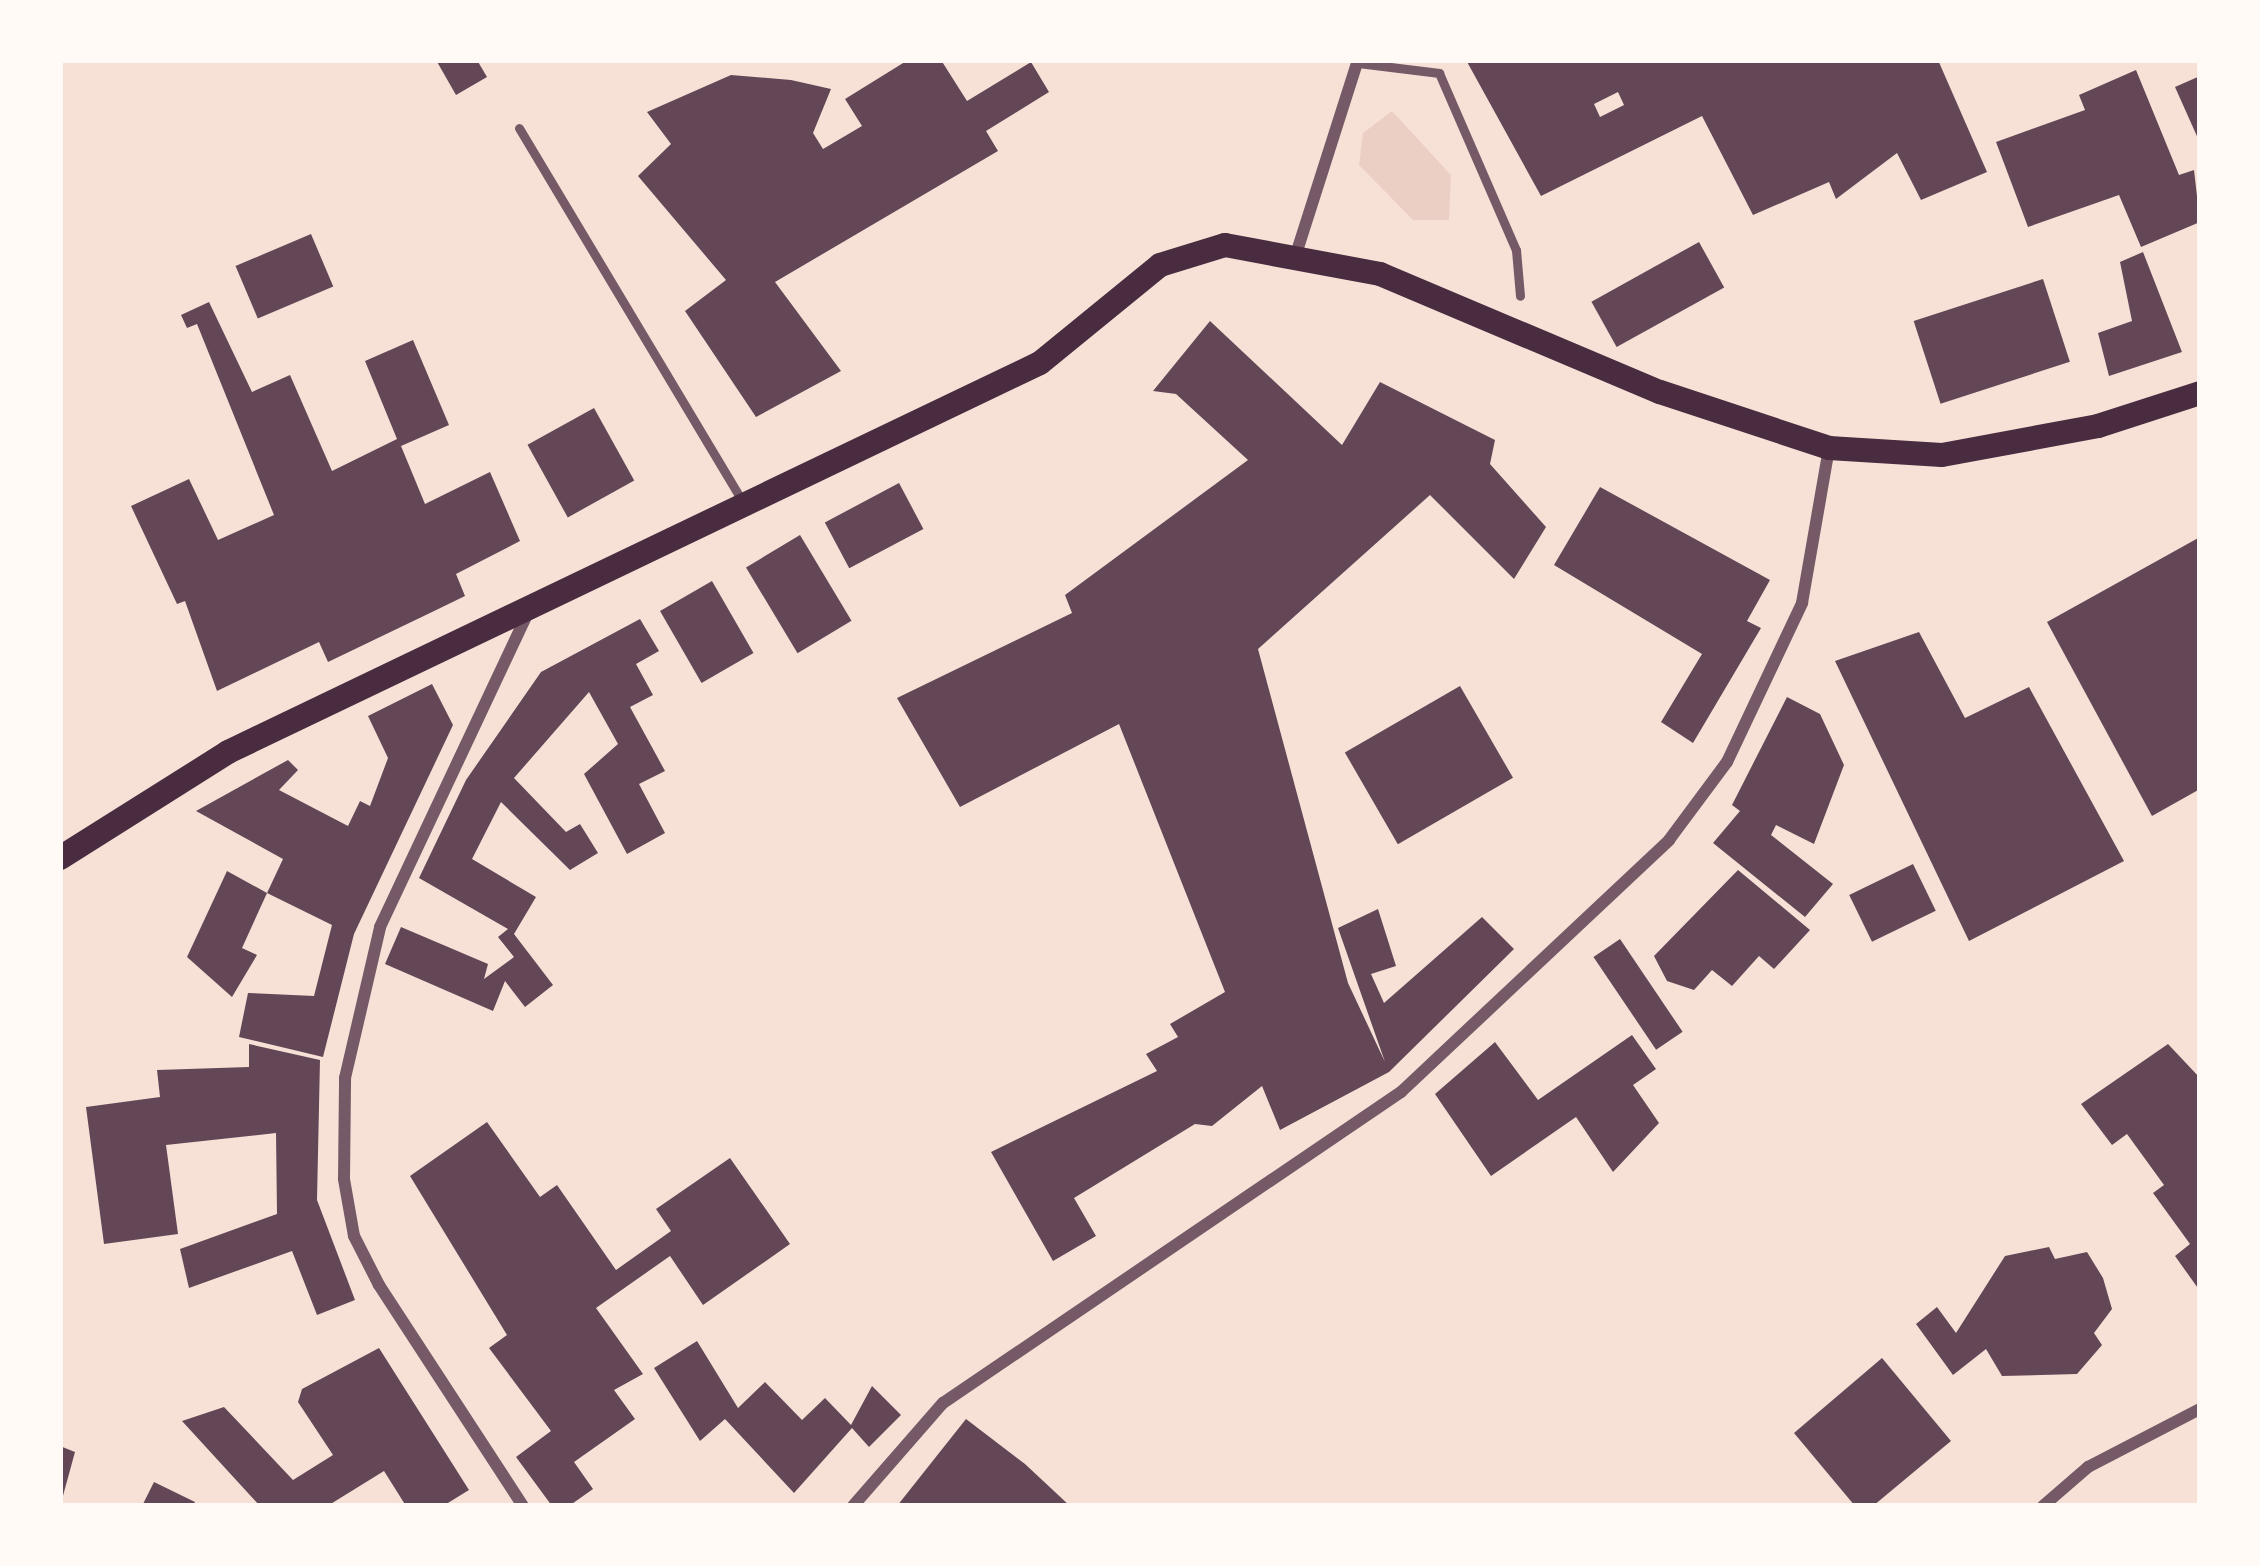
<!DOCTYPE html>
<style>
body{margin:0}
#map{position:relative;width:2260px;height:1566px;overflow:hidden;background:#f7e1d7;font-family:Lora,serif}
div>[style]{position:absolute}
.green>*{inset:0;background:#ebcfc5}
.building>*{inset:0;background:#644757;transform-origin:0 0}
.service>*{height:9px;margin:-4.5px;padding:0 4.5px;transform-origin:4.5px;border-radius:4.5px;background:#755966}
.minor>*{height:12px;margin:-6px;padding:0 6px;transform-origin:6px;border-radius:6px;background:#755966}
.secondary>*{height:24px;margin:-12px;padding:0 12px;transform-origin:12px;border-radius:12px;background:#4a2c40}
span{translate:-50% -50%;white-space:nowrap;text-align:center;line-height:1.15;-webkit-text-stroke:10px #fffaf5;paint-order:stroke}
.frame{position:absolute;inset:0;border:63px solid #fffaf5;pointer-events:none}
</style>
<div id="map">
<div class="green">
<i style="clip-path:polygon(1392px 111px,1451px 175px,1449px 220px,1413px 220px,1359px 165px,1363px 133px)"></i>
</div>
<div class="building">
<i style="clip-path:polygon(436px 60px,477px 60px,487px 77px,456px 95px)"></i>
<i style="clip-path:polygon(908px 60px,941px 60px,967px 101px,1031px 62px,1049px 92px,986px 131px,998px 151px,775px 282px,841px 371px,756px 417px,685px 311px,726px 280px,638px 176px,671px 144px,647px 112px,731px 75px,791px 80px,831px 89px,813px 133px,823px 149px,862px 126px,845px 99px)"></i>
<i style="clip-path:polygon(evenodd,1466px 60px,1938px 60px,1987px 172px,1921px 200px,1897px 153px,1836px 199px,1829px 182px,1753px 215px,1702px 116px,1541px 196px,1466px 60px,1618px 92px,1624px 105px,1600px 117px,1594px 104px,1618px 92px)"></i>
<i style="clip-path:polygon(2136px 70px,2179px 175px,2194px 170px,2200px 222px,2141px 247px,2119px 195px,2028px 227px,1996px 142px,2085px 110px,2079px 95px)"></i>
<i style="clip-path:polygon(2200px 76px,2200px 143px,2175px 87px)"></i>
<i style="left:311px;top:234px;width:57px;height:82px;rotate:67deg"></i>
<i style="left:1699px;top:242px;width:52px;height:123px;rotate:61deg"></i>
<i style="clip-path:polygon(2143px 252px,2182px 352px,2109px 376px,2098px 333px,2132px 321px,2120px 262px)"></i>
<i style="left:2043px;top:279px;width:87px;height:136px;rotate:72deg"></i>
<i style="clip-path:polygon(209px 302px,252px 392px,290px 375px,332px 471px,397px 439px,365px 361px,413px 340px,449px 425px,401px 446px,425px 504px,490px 472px,520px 541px,456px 574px,465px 596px,430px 613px,328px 662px,319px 642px,217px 691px,185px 601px,177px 604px,131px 506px,189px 479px,218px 540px,274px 515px,197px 324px,187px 328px,181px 315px)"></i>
<i style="clip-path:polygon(1210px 321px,1342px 445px,1380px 382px,1495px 440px,1490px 464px,1546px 527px,1514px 579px,1430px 495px,1258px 649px,1348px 983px,1385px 1062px,1338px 928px,1378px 909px,1396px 966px,1371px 974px,1384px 1003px,1482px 917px,1514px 949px,1389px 1072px,1280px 1130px,1262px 1086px,1212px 1126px,1195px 1124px,1074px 1198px,1096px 1236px,1053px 1261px,991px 1152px,1157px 1071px,1146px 1054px,1178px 1037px,1170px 1024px,1225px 992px,1119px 724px,960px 807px,897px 698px,1072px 613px,1065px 595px,1248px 460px,1176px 394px,1153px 391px)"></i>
<i style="left:594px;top:408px;width:83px;height:76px;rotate:61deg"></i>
<i style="left:899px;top:483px;width:52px;height:84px;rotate:62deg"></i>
<i style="clip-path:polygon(1600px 487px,1770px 580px,1747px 621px,1761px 628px,1693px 743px,1661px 722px,1702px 654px,1554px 565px)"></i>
<i style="left:800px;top:535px;width:100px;height:63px;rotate:59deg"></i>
<i style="clip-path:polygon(2200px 537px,2200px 789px,2152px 816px,2047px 622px)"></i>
<i style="left:712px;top:581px;width:83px;height:60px;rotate:60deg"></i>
<i style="clip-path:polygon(640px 619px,659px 651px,636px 664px,653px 695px,630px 707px,665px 771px,639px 784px,665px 833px,627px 854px,584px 774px,618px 744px,589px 692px,514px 778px,566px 832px,580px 824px,598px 853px,570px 870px,501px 802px,472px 859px,536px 897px,514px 934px,553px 985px,525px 1007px,505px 981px,493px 1011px,385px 964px,401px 927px,488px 964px,484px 979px,514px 957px,498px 937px,508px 929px,419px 878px,466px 780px,541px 672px)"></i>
<i style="clip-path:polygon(1919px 632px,1965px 718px,2029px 687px,2124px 861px,1969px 941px,1835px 661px)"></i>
<i style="clip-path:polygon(432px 684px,453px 725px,354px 934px,323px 1057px,239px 1037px,248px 993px,314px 996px,332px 925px,267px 893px,283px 859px,196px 811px,288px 760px,298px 770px,279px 790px,348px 826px,360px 801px,370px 806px,388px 758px,368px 716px)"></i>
<i style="left:1460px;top:686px;width:106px;height:133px;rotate:60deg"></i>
<i style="clip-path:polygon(1787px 697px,1820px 714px,1844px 765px,1814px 844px,1776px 825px,1771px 835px,1833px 884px,1805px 917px,1713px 843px,1740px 811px,1732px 805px)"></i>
<i style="left:1913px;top:864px;width:52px;height:71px;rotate:64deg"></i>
<i style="clip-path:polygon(1738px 870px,1810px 930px,1774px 969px,1759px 956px,1732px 986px,1712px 970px,1694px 990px,1667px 981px,1654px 956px)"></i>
<i style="clip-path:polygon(227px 871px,267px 893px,242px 948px,257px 955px,232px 997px,187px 957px)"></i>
<i style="left:1620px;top:939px;width:112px;height:32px;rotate:56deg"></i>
<i style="clip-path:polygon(1632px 1035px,1656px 1069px,1633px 1085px,1659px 1123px,1613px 1172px,1576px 1117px,1491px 1176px,1435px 1094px,1495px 1042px,1538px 1100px)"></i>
<i style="clip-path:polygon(249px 1044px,320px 1060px,317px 1200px,355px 1300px,317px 1315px,292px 1251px,189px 1288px,180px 1249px,277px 1214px,276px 1133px,166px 1145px,178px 1234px,104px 1244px,86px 1107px,160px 1097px,157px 1070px,249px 1067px)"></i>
<i style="clip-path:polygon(2168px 1044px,2200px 1078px,2200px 1291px,2175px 1256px,2190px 1244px,2153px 1193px,2164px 1185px,2127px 1134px,2112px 1145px,2081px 1104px)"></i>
<i style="clip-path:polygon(487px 1122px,540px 1197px,557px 1185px,616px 1270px,671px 1231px,656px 1209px,730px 1158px,790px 1244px,703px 1305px,670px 1256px,596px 1308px,643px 1374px,614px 1390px,635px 1419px,574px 1462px,593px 1489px,569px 1506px,552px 1506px,516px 1457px,551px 1431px,489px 1348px,507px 1335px,410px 1176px)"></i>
<i style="clip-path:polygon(2049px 1247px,2055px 1259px,2087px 1252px,2103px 1278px,2112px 1309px,2094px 1333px,2102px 1345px,2077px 1374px,2002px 1376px,1986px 1349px,1953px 1375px,1916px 1324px,1937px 1307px,1956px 1333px,2005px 1256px)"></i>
<i style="clip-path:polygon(697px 1341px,738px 1408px,765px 1382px,802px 1420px,825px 1398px,851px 1425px,872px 1386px,901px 1415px,869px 1447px,852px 1428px,794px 1493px,725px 1419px,700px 1441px,654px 1368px)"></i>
<i style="clip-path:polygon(379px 1348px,469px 1490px,443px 1506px,406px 1506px,384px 1471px,329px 1505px,260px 1506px,182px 1421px,224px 1407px,293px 1480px,333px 1455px,298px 1402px,302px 1389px)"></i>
<i style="clip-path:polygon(1882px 1358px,1951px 1441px,1873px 1506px,1855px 1506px,1794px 1433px)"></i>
<i style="clip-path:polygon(966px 1419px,1025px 1464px,1070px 1506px,897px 1506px)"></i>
<i style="clip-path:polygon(60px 1446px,75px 1452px,61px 1503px,60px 1503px)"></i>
<i style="clip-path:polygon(154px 1482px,195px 1502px,193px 1506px,142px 1506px)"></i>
</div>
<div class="service">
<i style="left:1358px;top:63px;width:82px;rotate:7deg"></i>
<i style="left:1439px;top:73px;width:193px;rotate:66.5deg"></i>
<i style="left:1516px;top:250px;width:46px;rotate:85deg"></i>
<i style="left:519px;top:128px;width:435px;rotate:59.1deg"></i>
</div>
<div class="minor">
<i style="left:1297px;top:251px;width:201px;rotate:-72.3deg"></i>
<i style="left:523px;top:1506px;width:264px;rotate:-123.1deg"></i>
<i style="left:379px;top:1285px;width:55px;rotate:-117deg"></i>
<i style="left:354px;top:1236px;width:58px;rotate:-100deg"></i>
<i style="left:344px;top:1179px;width:101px;rotate:-89.4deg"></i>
<i style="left:345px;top:1078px;width:155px;rotate:-76.9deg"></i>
<i style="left:380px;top:927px;width:346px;rotate:-64.8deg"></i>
<i style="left:853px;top:1506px;width:137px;rotate:-48.9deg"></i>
<i style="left:943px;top:1403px;width:554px;rotate:-34.18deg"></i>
<i style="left:1401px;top:1092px;width:368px;rotate:-43.2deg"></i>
<i style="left:1669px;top:840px;width:97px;rotate:-53.4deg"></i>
<i style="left:1727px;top:762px;width:176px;rotate:-64.7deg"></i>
<i style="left:1802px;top:603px;width:157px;rotate:-80.1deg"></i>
<i style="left:2043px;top:1506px;width:60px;rotate:-40.9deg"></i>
<i style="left:2088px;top:1467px;width:126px;rotate:-27.4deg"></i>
</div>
<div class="secondary">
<i style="left:60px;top:858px;width:199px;rotate:-32.2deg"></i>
<i style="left:228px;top:752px;width:900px;rotate:-25.6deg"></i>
<i style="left:1040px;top:363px;width:155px;rotate:-39.2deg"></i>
<i style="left:1160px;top:265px;width:68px;rotate:-17.1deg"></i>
<i style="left:1225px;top:245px;width:158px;rotate:10.6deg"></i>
<i style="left:1380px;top:274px;width:304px;rotate:22.9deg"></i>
<i style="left:1660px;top:392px;width:178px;rotate:18.3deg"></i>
<i style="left:1829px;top:448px;width:113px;rotate:3.5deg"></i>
<i style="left:1942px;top:455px;width:159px;rotate:-10.5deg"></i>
<i style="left:2098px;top:426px;width:107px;rotate:-17.9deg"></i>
</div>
<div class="frame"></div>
</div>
